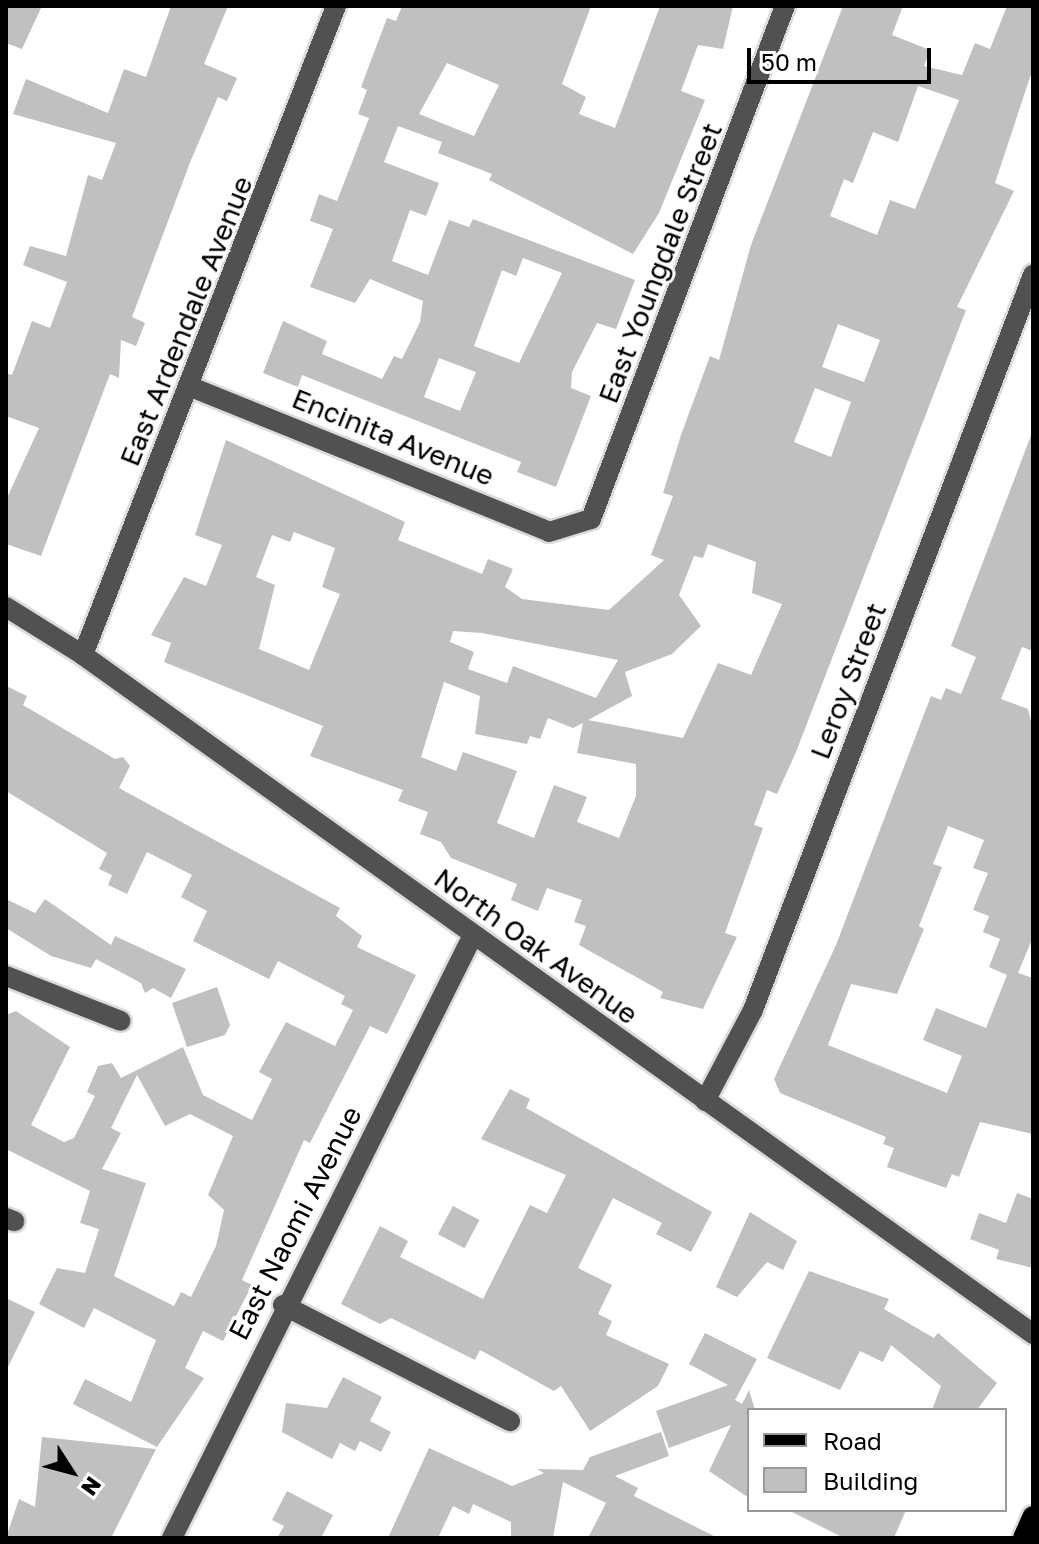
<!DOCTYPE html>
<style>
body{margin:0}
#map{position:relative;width:1039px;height:1544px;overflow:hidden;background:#fff;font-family:"Golos Text",sans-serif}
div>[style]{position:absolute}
.building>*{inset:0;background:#c0c0c0;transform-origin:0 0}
.roads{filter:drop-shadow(2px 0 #dbdbdb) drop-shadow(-2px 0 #dbdbdb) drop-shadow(0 2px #dbdbdb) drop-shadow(0 -2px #dbdbdb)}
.minor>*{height:20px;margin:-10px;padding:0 10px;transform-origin:10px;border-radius:10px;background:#515151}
.major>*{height:20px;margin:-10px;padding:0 10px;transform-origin:10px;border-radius:10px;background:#000}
span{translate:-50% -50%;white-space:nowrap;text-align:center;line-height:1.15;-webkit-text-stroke:6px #fff;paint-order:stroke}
.street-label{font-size:28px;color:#000}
.frame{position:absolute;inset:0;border:8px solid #000;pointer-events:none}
.legend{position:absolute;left:747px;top:1408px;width:260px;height:104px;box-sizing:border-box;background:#fff;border:2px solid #999;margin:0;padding:10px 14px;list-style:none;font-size:24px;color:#000}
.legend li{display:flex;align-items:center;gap:16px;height:40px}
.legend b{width:40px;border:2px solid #999}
.north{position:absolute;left:32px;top:1432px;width:80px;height:80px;-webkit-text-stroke:6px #fff;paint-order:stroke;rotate:126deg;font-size:22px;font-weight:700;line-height:32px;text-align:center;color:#000}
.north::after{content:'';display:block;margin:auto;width:28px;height:36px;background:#000;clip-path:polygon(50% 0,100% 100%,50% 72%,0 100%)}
.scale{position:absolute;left:747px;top:48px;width:184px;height:36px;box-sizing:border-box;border:4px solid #000;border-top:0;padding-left:10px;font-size:24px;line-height:28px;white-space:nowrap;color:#000;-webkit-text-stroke:6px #fff;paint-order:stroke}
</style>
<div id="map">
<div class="building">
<i style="clip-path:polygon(6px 6px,42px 6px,22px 49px,6px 43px)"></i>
<i style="clip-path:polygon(171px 6px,228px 6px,204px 64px,237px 78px,227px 101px,218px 97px,191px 160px,132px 317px,145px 323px,136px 346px,121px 340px,119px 378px,110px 374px,41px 556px,6px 544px,6px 500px,39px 428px,6px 416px,6px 373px,12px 375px,32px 321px,50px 328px,67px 282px,23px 265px,30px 246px,66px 256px,88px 175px,102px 180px,116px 143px,13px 114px,26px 79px,108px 113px,124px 69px,146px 77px)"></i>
<i style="clip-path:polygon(evenodd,402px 6px,591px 6px,562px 84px,586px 97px,579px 114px,615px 128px,660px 6px,733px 6px,723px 49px,698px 45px,681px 91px,705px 100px,659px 213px,633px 254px,489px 180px,492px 174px,438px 153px,442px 142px,398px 126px,384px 162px,439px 183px,426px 216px,410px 210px,392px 261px,428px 275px,449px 220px,469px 227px,473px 219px,635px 280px,616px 329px,597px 323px,572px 372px,571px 388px,591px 396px,556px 487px,517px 472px,521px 462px,302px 375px,298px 387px,263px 373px,283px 321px,327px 341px,322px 354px,382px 379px,394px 356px,402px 359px,420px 322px,423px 301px,370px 279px,355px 303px,310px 287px,333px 229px,310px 221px,319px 194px,337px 201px,369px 118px,358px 114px,367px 90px,361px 87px,387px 18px,396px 21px,402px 6px,447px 63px,499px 85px,474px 136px,419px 114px,447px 63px,402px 6px,523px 258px,562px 273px,519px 363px,474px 346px,502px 270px,516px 276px,523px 258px,402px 6px,439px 358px,476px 372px,460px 411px,424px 397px,439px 358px)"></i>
<i style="clip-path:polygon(evenodd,843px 6px,903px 6px,892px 35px,930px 50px,924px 66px,962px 75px,975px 43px,990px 49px,1007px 6px,1033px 6px,1033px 68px,995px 183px,1014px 191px,957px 307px,966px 310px,796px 752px,777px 794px,767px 790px,754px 825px,763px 828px,725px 933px,737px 937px,703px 1009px,660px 998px,663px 992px,579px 945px,586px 926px,574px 922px,582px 900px,547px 888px,538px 911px,511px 900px,517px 884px,451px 858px,441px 842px,420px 834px,428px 812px,398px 801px,403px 790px,310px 756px,323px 726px,164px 662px,171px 643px,151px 635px,184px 577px,206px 586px,222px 545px,195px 535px,226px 440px,405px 522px,398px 540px,482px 574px,488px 559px,513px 569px,505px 587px,522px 599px,609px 610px,664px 560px,651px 555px,673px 496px,663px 493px,681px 435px,710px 356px,719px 360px,751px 245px,843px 6px,918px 86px,959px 100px,915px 209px,890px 200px,877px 235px,830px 216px,844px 179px,853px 183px,873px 132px,898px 142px,918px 86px,843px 6px,838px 324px,880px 340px,864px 382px,822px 367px,838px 324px,843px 6px,815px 388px,851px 402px,831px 457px,794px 442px,815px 388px,843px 6px,294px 532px,335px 548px,322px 587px,340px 594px,309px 670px,259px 649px,275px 585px,256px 577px,272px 535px,290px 542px,294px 532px,843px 6px,708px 544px,756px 562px,752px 593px,782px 604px,751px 675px,718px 663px,683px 738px,588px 720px,632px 696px,625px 672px,672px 654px,701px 626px,679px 595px,694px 556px,703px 558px,708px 544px,843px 6px,453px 631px,482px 633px,618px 660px,596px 698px,513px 666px,507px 683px,468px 669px,474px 652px,450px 642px,453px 631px,843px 6px,444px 682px,480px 696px,475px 734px,527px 744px,530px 736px,540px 739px,548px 718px,573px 728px,583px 723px,577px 753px,636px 764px,636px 796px,619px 838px,577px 822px,587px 797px,554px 785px,534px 838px,497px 823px,517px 771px,463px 752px,456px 771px,421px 757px,444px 682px)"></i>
<i style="clip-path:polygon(evenodd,1033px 430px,1033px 651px,1022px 647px,1001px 699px,1028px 709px,1033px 729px,1033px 937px,1018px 973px,1033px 978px,1033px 1134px,980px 1122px,959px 1177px,952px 1174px,946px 1188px,887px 1167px,894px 1148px,883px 1144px,886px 1137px,780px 1093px,774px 1079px,836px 945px,931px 696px,941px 700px,946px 688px,961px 694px,976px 657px,951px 646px,1033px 430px,948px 826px,984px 840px,973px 868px,988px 873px,973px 910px,989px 916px,983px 932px,1000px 939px,989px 967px,1007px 975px,986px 1028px,936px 1008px,923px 1040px,962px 1056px,947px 1093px,828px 1045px,851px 984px,897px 994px,924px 929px,919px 926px,942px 867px,933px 864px,948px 826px)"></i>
<i style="clip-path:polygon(evenodd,6px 686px,27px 696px,23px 705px,115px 759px,123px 757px,130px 766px,119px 788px,340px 908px,336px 916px,362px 936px,357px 947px,416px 975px,387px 1034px,370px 1026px,310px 1143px,304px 1140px,242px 1280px,252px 1285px,223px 1341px,203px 1331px,185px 1368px,204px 1378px,157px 1447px,73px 1404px,85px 1379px,131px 1402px,156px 1340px,94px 1308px,84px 1328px,39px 1304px,57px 1268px,85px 1273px,99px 1229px,80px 1223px,90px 1191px,6px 1149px,6px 1015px,16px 1011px,70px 1047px,31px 1125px,64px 1142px,74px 1138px,95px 1096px,87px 1092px,98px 1066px,112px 1063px,121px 1078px,183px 1047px,203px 1095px,252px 1120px,272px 1079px,259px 1072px,286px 1022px,335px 1046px,353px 1010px,341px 1004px,345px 996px,278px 961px,269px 979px,193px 941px,207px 911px,181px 897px,192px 875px,147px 852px,127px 894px,108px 885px,112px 875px,99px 869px,107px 853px,6px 791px,6px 686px,137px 1075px,165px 1126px,190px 1114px,233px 1136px,208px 1195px,224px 1210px,216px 1246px,191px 1297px,181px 1292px,174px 1306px,114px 1276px,146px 1183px,102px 1169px,121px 1133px,111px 1128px,137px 1075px)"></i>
<i style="clip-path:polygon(6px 899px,35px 913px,45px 899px,111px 945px,115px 936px,186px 969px,171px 998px,153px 988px,145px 993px,141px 983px,96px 959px,91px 968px,51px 956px,6px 928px)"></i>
<i style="clip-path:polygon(217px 987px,230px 1025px,225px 1035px,187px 1047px,172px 1003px)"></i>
<i style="clip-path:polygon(510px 1089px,530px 1099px,526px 1108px,712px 1212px,691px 1252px,656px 1234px,662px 1223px,613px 1198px,578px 1268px,612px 1285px,598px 1314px,612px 1321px,606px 1335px,669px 1364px,658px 1386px,590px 1431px,561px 1386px,554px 1391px,480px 1350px,475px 1360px,391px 1318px,380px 1324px,341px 1304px,380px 1226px,408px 1241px,400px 1257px,483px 1299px,530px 1205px,547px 1213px,566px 1175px,481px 1139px)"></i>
<i style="clip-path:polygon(1017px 1193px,1033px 1199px,1033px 1268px,996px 1259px,999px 1250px,970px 1239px,979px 1213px,1006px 1223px)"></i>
<i style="left:453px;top:1206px;width:30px;height:32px;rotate:28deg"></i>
<i style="clip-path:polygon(750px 1212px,797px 1241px,783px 1270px,767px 1262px,737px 1297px,716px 1287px)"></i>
<i style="clip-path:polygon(809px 1271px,889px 1299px,884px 1309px,934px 1338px,938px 1333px,997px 1383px,977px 1410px,932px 1410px,941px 1386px,891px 1345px,883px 1362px,860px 1351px,840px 1390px,767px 1358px)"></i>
<i style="clip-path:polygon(6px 1298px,35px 1312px,6px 1371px)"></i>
<i style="clip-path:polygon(705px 1333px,757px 1359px,735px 1400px,742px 1404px,749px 1390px,755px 1410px,749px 1410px,749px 1498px,709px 1471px,731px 1425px,669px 1448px,656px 1411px,728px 1385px,689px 1364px)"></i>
<i style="clip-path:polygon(343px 1377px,382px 1397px,370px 1421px,391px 1432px,381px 1452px,360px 1441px,355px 1451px,340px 1443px,332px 1459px,282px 1432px,286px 1403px,327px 1408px)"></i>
<i style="clip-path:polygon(661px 1432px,669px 1456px,615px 1476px,638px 1488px,634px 1496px,718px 1538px,588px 1538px,606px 1503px,563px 1482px,553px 1538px,511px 1538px,511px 1522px,473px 1504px,469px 1514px,453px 1506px,438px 1538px,388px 1538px,429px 1448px,512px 1486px,544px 1473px,537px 1469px,583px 1470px,590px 1457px)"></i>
<i style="clip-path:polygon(42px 1437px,156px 1449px,111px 1538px,6px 1538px,19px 1499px,35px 1507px)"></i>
<i style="clip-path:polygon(287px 1491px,333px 1515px,321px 1538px,277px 1538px,284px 1526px,272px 1520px)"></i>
<i style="clip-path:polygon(788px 1510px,906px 1510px,894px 1538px,844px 1538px)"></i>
</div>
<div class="roads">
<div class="minor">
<i style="left:191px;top:387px;width:386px;rotate:22deg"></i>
<i style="left:549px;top:532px;width:44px;rotate:-17.2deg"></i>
<i style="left:591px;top:519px;width:548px;rotate:-69.29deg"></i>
<i style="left:6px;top:607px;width:91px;rotate:31.9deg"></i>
<i style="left:83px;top:655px;width:1168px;rotate:35.55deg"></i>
<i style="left:83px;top:655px;width:697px;rotate:-68.7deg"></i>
<i style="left:6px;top:976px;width:123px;rotate:21.4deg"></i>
<i style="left:705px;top:1101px;width:103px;rotate:-62.2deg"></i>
<i style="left:753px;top:1010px;width:787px;rotate:-69.15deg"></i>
<i style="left:6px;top:1218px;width:9px;rotate:21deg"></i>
<i style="left:283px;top:1305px;width:255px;rotate:27.1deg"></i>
<i style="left:172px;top:1538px;width:674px;rotate:-63.47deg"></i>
</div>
<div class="major">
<i style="left:1023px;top:1538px;width:24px;rotate:-66deg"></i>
</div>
</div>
<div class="street-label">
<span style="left:660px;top:263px;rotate:-69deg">East Youngdale Street</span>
<span style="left:186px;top:321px;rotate:-68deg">East Ardendale Avenue</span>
<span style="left:393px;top:437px;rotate:22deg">Encinita Avenue</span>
<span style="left:848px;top:681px;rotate:-69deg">Leroy Street</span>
<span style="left:536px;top:946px;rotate:36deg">North Oak Avenue</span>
<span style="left:295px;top:1223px;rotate:-63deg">East Naomi Avenue</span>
</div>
<div class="frame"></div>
<ul class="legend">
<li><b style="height:10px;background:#000"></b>Road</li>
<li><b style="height:22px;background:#c0c0c0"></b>Building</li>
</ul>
<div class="north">N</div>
<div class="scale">50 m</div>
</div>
